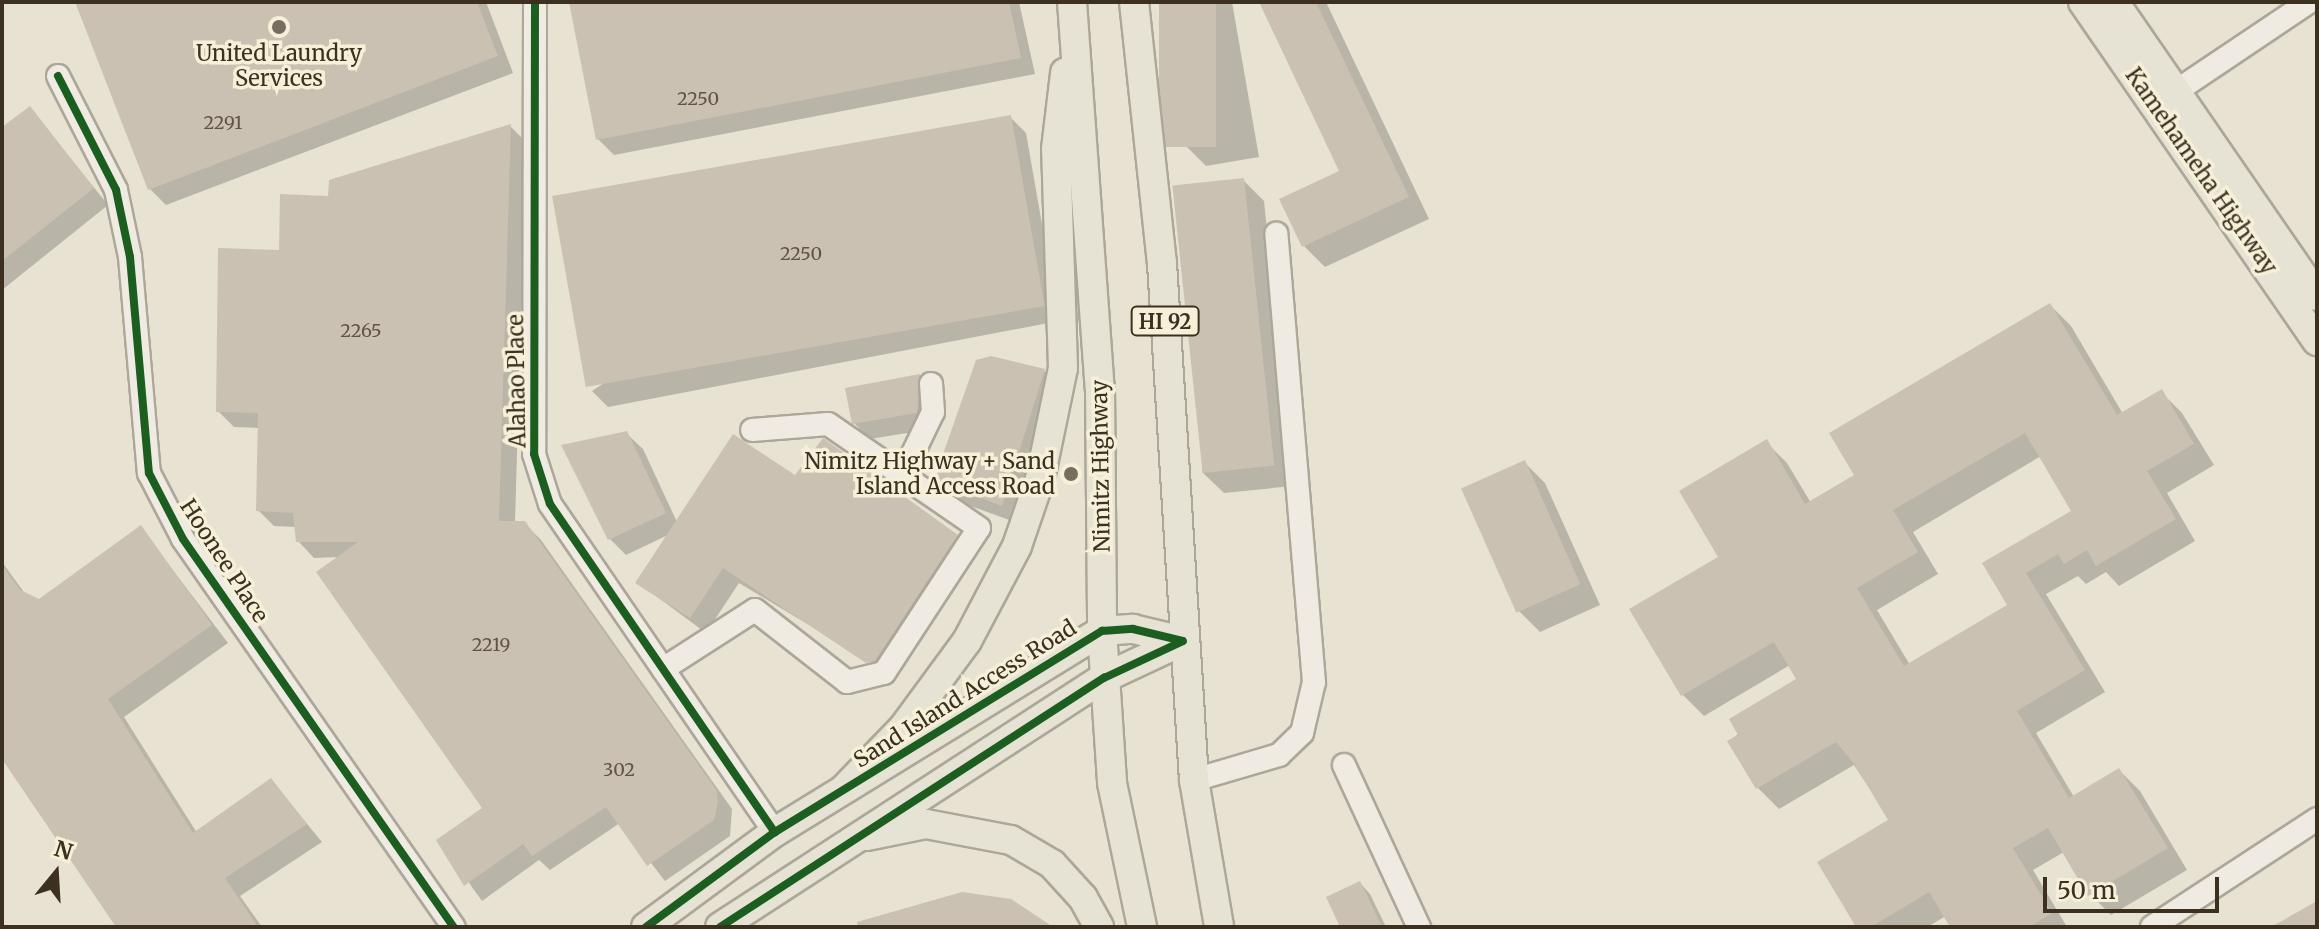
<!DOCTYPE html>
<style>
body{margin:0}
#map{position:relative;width:2319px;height:929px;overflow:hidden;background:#e7e2d1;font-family:Merriweather,serif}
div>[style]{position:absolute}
.shadow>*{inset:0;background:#0003}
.building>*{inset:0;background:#cbc1b2;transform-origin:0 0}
.roads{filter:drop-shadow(2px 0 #aca799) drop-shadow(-2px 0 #aca799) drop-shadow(0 2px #aca799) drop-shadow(0 -2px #aca799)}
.minor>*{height:22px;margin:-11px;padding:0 11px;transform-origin:11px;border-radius:11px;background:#efebe2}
.major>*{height:28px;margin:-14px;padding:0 14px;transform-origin:14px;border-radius:14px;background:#e6e2d4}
.cycleway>*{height:8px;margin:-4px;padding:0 4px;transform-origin:4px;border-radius:4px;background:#1b5e20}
.dots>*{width:22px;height:22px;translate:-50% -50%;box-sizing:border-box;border:4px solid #f6f0d8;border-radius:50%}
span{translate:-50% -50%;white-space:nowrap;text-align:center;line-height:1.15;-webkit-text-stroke:7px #f6f0d8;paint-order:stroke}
.number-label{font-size:18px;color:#605445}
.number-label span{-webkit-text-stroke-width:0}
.shield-label span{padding:2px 6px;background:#f6f0d8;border:2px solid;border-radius:6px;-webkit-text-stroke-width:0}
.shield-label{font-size:20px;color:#3c3021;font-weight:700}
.poi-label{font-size:22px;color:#3c3021}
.right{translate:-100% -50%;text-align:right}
.street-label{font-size:22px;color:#3c3021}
.frame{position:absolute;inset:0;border:4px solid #3c3021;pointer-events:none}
.north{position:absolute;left:16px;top:833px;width:80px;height:80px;-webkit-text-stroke:6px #f6f0d8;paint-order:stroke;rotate:18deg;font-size:22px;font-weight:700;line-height:32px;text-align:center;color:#3c3021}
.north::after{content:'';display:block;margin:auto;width:28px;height:36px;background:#3c3021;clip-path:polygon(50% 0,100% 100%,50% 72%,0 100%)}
.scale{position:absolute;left:2043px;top:877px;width:176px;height:36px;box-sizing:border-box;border:4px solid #3c3021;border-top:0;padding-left:10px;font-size:24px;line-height:28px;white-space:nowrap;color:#3c3021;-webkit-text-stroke:6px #f6f0d8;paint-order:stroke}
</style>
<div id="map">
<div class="shadow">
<i style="clip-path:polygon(77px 2px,486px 2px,513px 73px,166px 205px,150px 189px)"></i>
<i style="clip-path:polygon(571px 2px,1019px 2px,1035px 74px,614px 155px,598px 139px)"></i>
<i style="clip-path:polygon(1161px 2px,1232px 2px,1259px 157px,1206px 166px,1185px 145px)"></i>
<i style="clip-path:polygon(1261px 2px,1326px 2px,1429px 219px,1325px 267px,1304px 246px,1341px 172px)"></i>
<i style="clip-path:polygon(30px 108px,108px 205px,2px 290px,2px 129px)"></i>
<i style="clip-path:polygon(1010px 117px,1026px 133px,1059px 321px,608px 407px,592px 391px)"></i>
<i style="clip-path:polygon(510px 126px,526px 142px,515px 523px,524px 523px,541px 540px,732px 809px,730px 836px,665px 881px,620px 823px,550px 870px,539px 860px,482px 901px,439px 841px,485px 808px,340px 557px,314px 558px,298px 541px,296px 527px,274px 526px,258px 510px,260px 428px,234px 427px,218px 411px,281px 252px,330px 198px)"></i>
<i style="clip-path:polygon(1243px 180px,1264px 201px,1293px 486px,1224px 493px,1202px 472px)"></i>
<i style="clip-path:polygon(evenodd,2050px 305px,2071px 326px,2123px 414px,2161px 392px,2182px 413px,2214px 465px,2167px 493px,2195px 541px,2119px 586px,2106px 572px,2086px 584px,2078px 576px,2046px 594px,2105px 692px,2036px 733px,2074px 797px,2119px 770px,2140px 791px,2187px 870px,2111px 915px,2090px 894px,2064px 852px,2033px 870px,2067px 927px,1953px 927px,1946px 916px,1927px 927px,1858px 927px,1891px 821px,1854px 765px,1779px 809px,1758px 788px,1730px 741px,1799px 680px,1790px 665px,1704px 716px,1683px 695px,1632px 609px,1721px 557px,1766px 442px,1787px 463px,1811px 503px,1857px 476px,2050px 305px,2041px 456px,2074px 512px,1985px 564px,2010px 606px,1910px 665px,1877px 610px,1938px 574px,1913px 532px,2041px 456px)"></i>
<i style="clip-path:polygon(1044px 371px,1066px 392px,1023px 525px,957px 501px,936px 479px)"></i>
<i style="clip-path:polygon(919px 377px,935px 392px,932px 429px,870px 439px,854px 423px)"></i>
<i style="clip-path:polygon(626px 433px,643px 449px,677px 522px,956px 537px,972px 553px,892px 675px,739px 583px,706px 633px,637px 582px,668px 535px,626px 555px,610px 539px)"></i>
<i style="clip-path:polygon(1524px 462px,1545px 483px,1600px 605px,1540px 632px,1519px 611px)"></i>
<i style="clip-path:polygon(141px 528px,228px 643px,124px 717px,197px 833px,271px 780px,322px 842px,240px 896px,262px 927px,119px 927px,2px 755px,2px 562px,26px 595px,39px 601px)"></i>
<i style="clip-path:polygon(1360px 883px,1370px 894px,1386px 927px,1342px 927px)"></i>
</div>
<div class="building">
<i style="clip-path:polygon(75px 2px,477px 2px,498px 56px,148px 190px)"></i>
<i style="clip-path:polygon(569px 2px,1009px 2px,1021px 58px,596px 140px)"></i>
<i style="left:1159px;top:2px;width:57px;height:145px"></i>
<i style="clip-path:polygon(1259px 2px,1316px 2px,1409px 197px,1302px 247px,1279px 199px,1339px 171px)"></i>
<i style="clip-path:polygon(30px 106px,94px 188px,2px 261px,2px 127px)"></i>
<i style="left:1011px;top:115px;width:194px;height:466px;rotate:80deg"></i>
<i style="clip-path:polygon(511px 124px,499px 521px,525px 521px,717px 791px,718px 802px,714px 820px,647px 866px,606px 807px,532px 856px,523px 844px,464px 886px,436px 840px,482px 808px,316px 572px,358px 542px,296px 542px,293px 513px,256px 511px,258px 413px,216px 412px,218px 248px,279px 250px,280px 194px,328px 196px,329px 180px)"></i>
<i style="left:1244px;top:178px;width:289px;height:72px;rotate:84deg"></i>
<i style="clip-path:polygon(evenodd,2050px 303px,2117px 415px,2162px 389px,2194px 444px,2147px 471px,2176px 519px,2096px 566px,2087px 550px,2064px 564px,2058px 554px,2026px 573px,2085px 670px,2017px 711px,2069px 798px,2119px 768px,2168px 848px,2088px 896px,2048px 828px,2013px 848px,2052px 913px,2029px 927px,1950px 927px,1929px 892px,1871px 927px,1856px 927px,1817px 862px,1888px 820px,1855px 765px,1836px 742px,1756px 789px,1727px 741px,1738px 735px,1729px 719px,1796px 679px,1774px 642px,1681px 696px,1629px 609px,1718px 557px,1679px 491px,1767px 439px,1805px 504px,1854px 475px,1829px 433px,2050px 303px,2025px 433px,2071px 511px,1982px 563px,2007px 605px,1904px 666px,1857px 588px,1918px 552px,1893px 510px,2025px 433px)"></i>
<i style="clip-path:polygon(991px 356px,1045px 369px,1002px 506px,934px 480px,976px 360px)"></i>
<i style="clip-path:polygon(920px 374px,917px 413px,852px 424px,845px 388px)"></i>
<i style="clip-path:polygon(627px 431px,666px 513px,608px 540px,561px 445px)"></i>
<i style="clip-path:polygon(733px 434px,795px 475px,823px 438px,958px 535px,875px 661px,866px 663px,723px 568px,690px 618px,635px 583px)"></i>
<i style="left:1525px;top:460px;width:136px;height:70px;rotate:66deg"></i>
<i style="clip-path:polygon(141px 525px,212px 625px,108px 699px,193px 833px,271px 778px,307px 824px,225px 878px,258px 927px,116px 927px,2px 759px,2px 565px,20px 590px,39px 599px)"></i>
<i style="clip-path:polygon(1360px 881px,1382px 927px,1340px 927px,1326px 897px)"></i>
<i style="clip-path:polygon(962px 892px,1011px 899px,1053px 927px,858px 927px,857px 922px)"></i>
<i style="clip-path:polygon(2317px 901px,2317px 927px,2271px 927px)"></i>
</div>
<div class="roads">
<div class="minor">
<i style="left:535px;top:2px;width:452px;rotate:90.1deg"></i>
<i style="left:534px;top:454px;width:52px;rotate:72.3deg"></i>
<i style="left:550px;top:504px;width:398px;rotate:55.6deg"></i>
<i style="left:58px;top:76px;width:128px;rotate:63deg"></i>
<i style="left:116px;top:190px;width:68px;rotate:78.2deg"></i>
<i style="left:130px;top:257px;width:217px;rotate:85deg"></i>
<i style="left:149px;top:473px;width:74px;rotate:62.7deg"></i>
<i style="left:183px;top:539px;width:473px;rotate:55.1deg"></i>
<i style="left:2163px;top:100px;width:176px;rotate:-33.9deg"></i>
<i style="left:902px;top:476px;width:71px;rotate:-64.2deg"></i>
<i style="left:933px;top:412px;width:28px;rotate:-94deg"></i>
<i style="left:663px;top:669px;width:109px;rotate:-32.7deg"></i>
<i style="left:755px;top:610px;width:117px;rotate:38deg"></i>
<i style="left:847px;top:682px;width:38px;rotate:-14deg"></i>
<i style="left:884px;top:673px;width:173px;rotate:-56.8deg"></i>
<i style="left:979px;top:528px;width:183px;rotate:-145.4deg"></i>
<i style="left:828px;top:424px;width:76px;rotate:175.5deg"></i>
<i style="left:1344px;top:765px;width:179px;rotate:65.2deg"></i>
<i style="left:1194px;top:780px;width:89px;rotate:-16.4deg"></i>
<i style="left:1279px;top:755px;width:32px;rotate:-44deg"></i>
<i style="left:1302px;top:733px;width:52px;rotate:-76.8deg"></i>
<i style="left:1314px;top:682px;width:450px;rotate:-94.8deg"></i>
<i style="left:2152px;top:927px;width:197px;rotate:-33.2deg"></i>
</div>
<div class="major">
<i style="left:1072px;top:2px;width:387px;rotate:85.9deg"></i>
<i style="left:1100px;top:388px;width:243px;rotate:89.5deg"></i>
<i style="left:1102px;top:631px;width:152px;rotate:86.2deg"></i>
<i style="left:1112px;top:783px;width:147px;rotate:78.2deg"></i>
<i style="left:1134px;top:2px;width:262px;rotate:83.9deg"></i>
<i style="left:1162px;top:263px;width:518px;rotate:86.46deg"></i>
<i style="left:1194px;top:780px;width:149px;rotate:80.3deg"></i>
<i style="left:2083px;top:2px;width:412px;rotate:55.4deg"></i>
<i style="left:2114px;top:2px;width:357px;rotate:55.4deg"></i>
<i style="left:845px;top:788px;width:83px;rotate:-46deg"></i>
<i style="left:903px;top:728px;width:108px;rotate:-53.7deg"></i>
<i style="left:967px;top:641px;width:107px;rotate:-62.2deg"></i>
<i style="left:1017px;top:546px;width:71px;rotate:-71.1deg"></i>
<i style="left:1040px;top:479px;width:113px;rotate:-78.3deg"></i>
<i style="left:1063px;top:368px;width:219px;rotate:-91.8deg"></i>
<i style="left:1056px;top:149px;width:77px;rotate:-83.2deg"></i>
<i style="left:867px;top:836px;width:60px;rotate:-11.5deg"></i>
<i style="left:926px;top:824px;width:86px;rotate:10.7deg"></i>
<i style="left:1011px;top:840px;width:48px;rotate:30.3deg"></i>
<i style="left:1052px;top:864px;width:46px;rotate:47.6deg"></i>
<i style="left:1083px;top:898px;width:33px;rotate:61deg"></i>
<i style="left:646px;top:927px;width:160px;rotate:-36.4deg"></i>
<i style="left:775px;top:832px;width:384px;rotate:-31.6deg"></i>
<i style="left:1102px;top:631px;width:31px;rotate:-4deg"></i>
<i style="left:1133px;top:629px;width:51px;rotate:13.5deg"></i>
<i style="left:720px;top:927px;width:458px;rotate:-33deg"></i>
<i style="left:1104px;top:678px;width:87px;rotate:-25.1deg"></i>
</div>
</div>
<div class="cycleway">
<i style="left:535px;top:2px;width:452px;rotate:90.1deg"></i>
<i style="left:534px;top:454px;width:52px;rotate:72.3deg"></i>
<i style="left:550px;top:504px;width:398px;rotate:55.6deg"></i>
<i style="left:58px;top:76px;width:128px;rotate:63deg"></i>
<i style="left:116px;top:190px;width:68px;rotate:78.2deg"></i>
<i style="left:130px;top:257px;width:217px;rotate:85deg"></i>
<i style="left:149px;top:473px;width:74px;rotate:62.7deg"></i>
<i style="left:183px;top:539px;width:473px;rotate:55.1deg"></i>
<i style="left:646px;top:927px;width:160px;rotate:-36.4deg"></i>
<i style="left:775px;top:832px;width:384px;rotate:-31.6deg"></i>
<i style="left:1102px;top:631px;width:31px;rotate:-4deg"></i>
<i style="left:1133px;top:629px;width:51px;rotate:13.5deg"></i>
<i style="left:720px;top:927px;width:458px;rotate:-33deg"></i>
<i style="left:1104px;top:678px;width:87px;rotate:-25.1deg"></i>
</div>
<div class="dots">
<i style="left:279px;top:27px;background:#786e5f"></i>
<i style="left:1071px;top:474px;background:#786e5f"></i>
</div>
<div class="number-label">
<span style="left:698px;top:99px">2250</span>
<span style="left:223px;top:123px">2291</span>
<span style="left:801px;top:254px">2250</span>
<span style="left:361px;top:331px">2265</span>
<span style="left:491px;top:645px">2219</span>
<span style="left:619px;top:770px">302</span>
</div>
<div class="shield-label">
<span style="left:1165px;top:321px">HI 92</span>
</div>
<div class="poi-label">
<span style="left:279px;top:66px">United Laundry<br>Services</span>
<span class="right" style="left:1055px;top:474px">Nimitz Highway + Sand<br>Island Access Road</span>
</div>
<div class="street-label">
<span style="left:2201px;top:171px;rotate:55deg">Kamehameha Highway</span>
<span style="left:517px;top:381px;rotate:-91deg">Alahao Place</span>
<span style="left:1101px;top:466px;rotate:-91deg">Nimitz Highway</span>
<span style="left:224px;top:561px;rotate:57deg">Hoonee Place</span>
<span style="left:965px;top:694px;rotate:-32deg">Sand Island Access Road</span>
</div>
<div class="frame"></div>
<div class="north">N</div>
<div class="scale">50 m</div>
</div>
